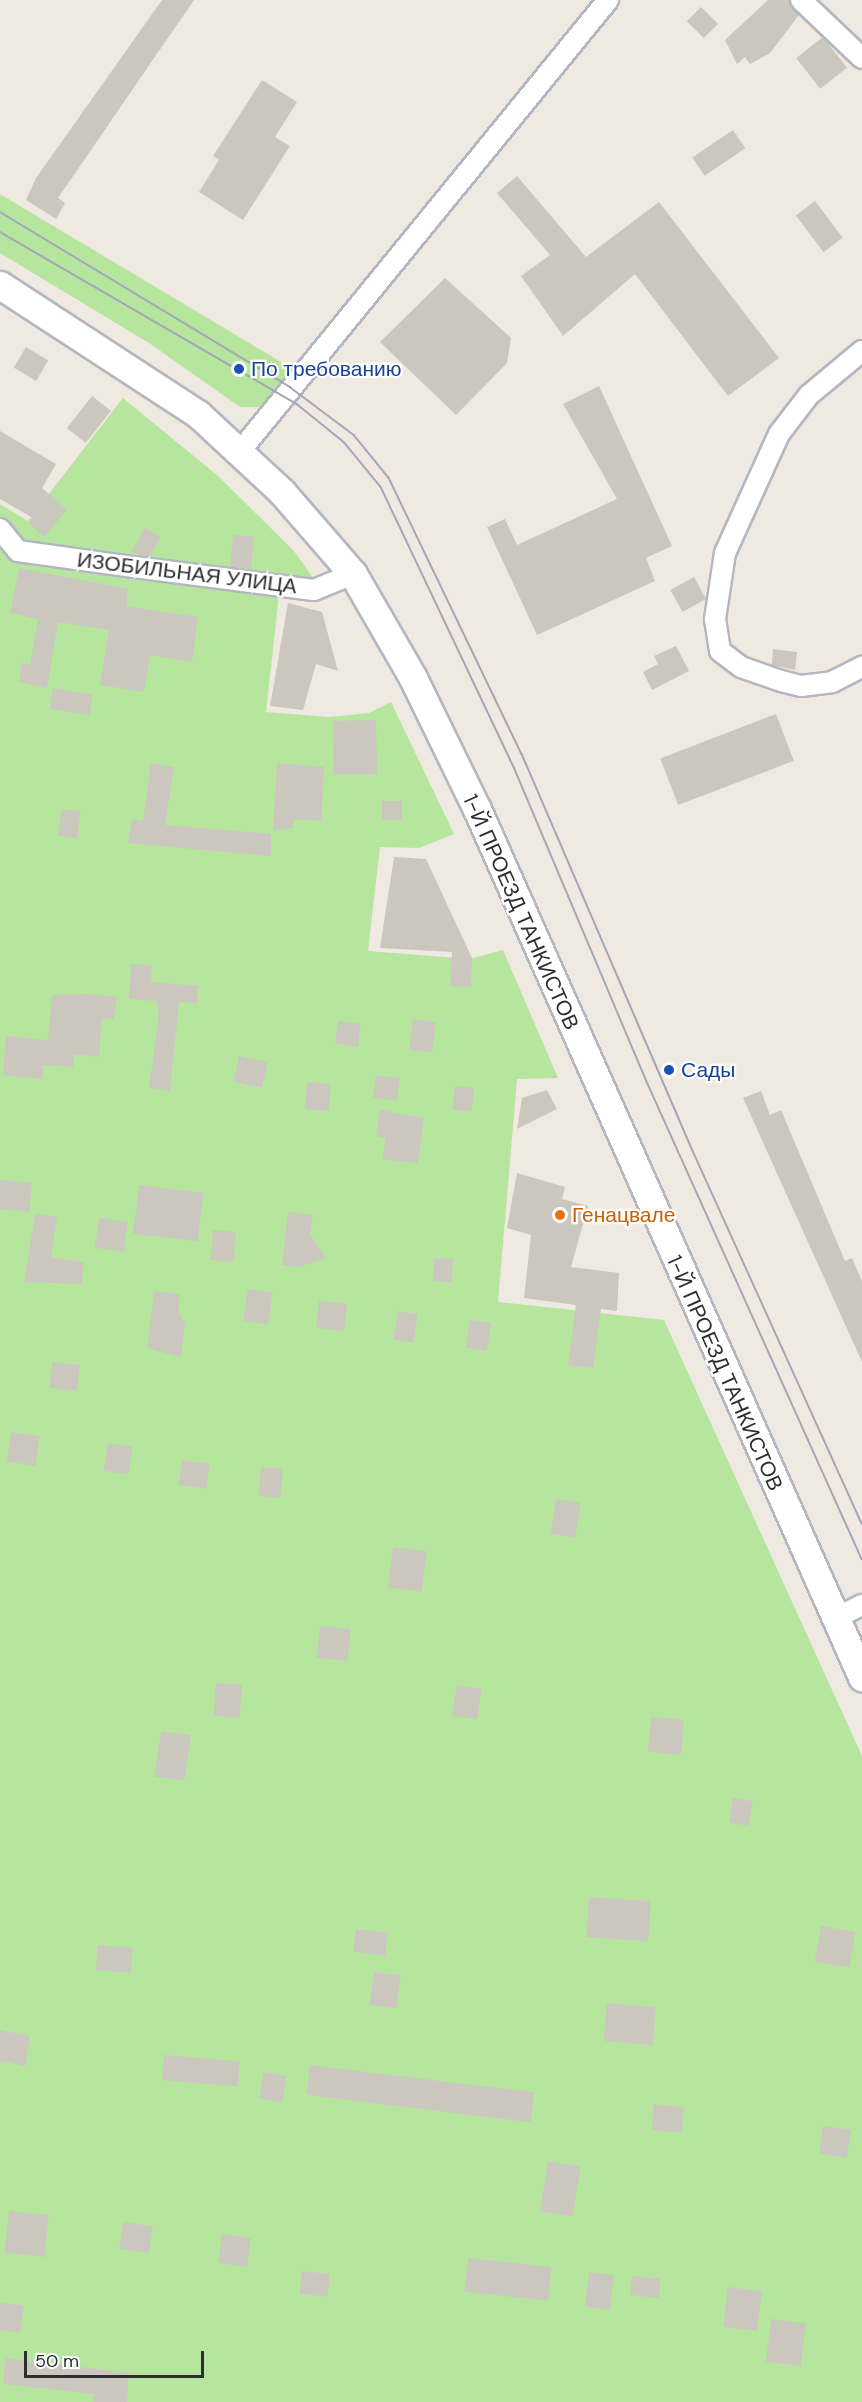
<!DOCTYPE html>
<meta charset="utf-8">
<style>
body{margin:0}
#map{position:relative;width:862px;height:2402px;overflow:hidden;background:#efe9e1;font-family:"DM Sans",sans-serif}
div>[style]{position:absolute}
.green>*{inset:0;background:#b6e59e}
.building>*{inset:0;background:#cbc7bf;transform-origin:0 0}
.roads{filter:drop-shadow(2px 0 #b4b7c1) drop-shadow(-2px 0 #b4b7c1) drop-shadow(0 2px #b4b7c1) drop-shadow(0 -2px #b4b7c1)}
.street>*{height:20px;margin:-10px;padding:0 10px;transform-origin:10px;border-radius:10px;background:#fff}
.secondary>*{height:27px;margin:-13.5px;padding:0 13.5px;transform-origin:13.5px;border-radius:13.5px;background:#fff}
.tram>*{height:1.5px;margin:-0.75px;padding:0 0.75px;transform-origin:0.75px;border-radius:0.75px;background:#a3a6b8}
.dots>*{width:16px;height:16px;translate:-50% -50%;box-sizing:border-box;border:3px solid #fff;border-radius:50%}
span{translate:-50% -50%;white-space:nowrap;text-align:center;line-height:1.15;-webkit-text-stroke:4.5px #fff;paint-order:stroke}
.transit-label{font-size:21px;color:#164399}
.left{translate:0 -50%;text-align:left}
.street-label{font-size:21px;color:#2e2e2e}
.food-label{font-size:21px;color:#c56008}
.scale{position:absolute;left:24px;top:2351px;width:180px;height:27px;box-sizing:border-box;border:3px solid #2e2e2e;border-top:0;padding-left:8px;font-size:18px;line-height:21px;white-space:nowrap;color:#2e2e2e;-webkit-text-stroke:4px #fff;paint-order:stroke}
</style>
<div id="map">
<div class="green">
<i style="clip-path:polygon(0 194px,291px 368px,260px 407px,240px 407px,149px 343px,0 253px)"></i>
<i style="clip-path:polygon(123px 398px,218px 476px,294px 551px,326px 596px,279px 595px,266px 712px,330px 717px,369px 713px,391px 702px,454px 834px,419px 848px,380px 847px,368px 951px,470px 959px,503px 950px,558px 1078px,517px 1079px,498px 1302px,664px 1320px,862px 1756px,862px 2402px,0 2402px,0 504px,28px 521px)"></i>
</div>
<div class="building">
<i style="clip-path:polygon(162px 0,194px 0,58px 198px,65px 203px,56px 219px,26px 200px,36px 178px)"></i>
<i style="clip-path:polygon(768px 0,789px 0,799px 15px,770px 53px,750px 64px,745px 57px,737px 64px,725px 40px)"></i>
<i style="left:701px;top:7px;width:24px;height:20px;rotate:45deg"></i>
<i style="left:823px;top:37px;width:39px;height:34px;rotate:52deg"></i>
<i style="clip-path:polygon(262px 80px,297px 102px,275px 137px,290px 146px,243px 220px,199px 192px,219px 160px,213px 156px)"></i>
<i style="left:733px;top:130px;width:22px;height:49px;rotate:56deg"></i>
<i style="clip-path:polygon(517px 176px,586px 257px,659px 202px,779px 358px,728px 396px,635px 274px,563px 336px,521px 276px,550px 255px,497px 193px)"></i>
<i style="left:815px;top:201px;width:46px;height:24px;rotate:53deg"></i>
<i style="clip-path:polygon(445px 278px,511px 338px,507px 363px,456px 415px,380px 342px)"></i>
<i style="left:26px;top:347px;width:26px;height:24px;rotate:31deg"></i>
<i style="clip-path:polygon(599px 386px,672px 546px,646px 558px,655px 581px,537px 635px,487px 527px,505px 519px,517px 545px,617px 499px,563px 404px)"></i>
<i style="left:92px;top:396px;width:24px;height:41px;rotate:38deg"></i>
<i style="clip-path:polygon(0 431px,56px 464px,42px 488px,67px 510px,44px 537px,29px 523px,33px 518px,0 499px)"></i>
<i style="clip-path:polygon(145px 528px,161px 537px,149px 557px,131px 552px)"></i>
<i style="left:233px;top:535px;width:21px;height:32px;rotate:5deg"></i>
<i style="clip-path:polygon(19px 568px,128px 589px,126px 606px,198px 617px,192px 662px,150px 655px,144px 692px,100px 685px,109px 630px,58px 622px,47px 688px,19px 682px,22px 663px,30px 665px,38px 619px,10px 613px)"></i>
<i style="left:694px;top:577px;width:25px;height:27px;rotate:61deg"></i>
<i style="clip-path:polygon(288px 603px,322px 612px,338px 671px,316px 664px,303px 710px,270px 706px)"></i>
<i style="clip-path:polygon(676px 646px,689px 671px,652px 690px,643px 672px,658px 664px,654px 656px)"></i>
<i style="clip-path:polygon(773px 649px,797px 652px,795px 670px,772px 665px)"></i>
<i style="left:53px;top:688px;width:40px;height:21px;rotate:9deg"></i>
<i style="left:776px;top:714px;width:50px;height:124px;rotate:69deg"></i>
<i style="left:376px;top:720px;width:54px;height:43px;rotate:89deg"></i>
<i style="clip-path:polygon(151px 763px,174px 767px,165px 825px,271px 834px,271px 856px,128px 843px,132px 819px,143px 821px)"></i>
<i style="clip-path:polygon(277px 763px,324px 767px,321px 821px,294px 819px,293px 828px,273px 830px)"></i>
<i style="left:402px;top:801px;width:19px;height:20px;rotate:90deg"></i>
<i style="left:62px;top:809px;width:19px;height:27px;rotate:9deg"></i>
<i style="clip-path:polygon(394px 857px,426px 859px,472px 958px,471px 987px,450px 986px,452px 952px,380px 948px)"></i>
<i style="clip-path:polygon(131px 964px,152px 965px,151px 982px,198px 986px,197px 1003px,179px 1002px,170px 1091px,149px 1088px,159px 1014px,156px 1001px,129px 999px)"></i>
<i style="clip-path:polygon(88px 994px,117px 997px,114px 1019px,102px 1018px,99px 1057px,74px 1054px,73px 1067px,43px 1065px,42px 1079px,3px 1075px,6px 1036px,48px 1040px,52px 995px)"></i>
<i style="left:413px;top:1019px;width:23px;height:31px;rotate:7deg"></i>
<i style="left:338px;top:1021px;width:23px;height:23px;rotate:7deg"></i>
<i style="left:239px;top:1056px;width:29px;height:26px;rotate:12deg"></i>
<i style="left:376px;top:1075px;width:24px;height:23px;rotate:7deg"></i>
<i style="left:307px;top:1082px;width:24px;height:27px;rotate:5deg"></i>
<i style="left:455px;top:1086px;width:19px;height:24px;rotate:6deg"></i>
<i style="clip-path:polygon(547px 1090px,557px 1109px,517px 1129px,522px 1098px)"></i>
<i style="clip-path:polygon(761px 1091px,770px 1115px,781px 1110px,845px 1261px,852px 1258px,862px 1281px,862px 1362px,743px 1098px)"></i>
<i style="clip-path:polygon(380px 1110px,424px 1118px,418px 1164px,382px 1159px,386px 1138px,376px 1136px)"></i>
<i style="clip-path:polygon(517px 1173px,565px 1187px,562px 1199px,588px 1206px,571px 1267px,619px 1273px,617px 1311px,601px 1309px,593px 1368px,568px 1365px,576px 1305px,524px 1298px,531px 1235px,507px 1228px)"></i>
<i style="left:0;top:1180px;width:32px;height:29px;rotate:5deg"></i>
<i style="left:139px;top:1185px;width:65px;height:49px;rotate:7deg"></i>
<i style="clip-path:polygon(288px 1212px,313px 1215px,310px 1235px,326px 1258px,299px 1267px,282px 1265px)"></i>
<i style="clip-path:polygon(35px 1214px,57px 1217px,51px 1257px,84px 1262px,81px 1284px,24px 1282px)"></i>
<i style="left:99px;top:1218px;width:29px;height:30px;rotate:8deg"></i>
<i style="left:213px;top:1230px;width:23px;height:30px;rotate:5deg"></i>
<i style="left:434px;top:1258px;width:19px;height:23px;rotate:3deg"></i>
<i style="left:248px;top:1289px;width:25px;height:32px;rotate:9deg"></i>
<i style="clip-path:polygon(154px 1291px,180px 1294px,178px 1310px,185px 1325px,181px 1357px,147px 1348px)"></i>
<i style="left:319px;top:1301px;width:28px;height:27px;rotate:6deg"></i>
<i style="left:398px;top:1311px;width:20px;height:29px;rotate:9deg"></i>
<i style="left:470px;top:1320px;width:21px;height:28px;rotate:8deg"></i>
<i style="left:52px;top:1362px;width:28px;height:26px;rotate:6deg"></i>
<i style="left:11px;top:1432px;width:29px;height:30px;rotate:8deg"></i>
<i style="left:108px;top:1443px;width:25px;height:28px;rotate:9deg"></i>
<i style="left:182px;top:1460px;width:28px;height:25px;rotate:8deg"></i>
<i style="left:261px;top:1467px;width:22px;height:29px;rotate:5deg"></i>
<i style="left:556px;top:1499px;width:25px;height:35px;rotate:9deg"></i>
<i style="left:393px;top:1547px;width:34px;height:41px;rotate:7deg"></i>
<i style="left:320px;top:1626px;width:31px;height:32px;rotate:6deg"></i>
<i style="left:216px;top:1683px;width:26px;height:33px;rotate:4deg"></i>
<i style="left:457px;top:1685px;width:25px;height:31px;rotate:9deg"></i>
<i style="left:651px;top:1717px;width:33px;height:35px;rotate:5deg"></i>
<i style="left:161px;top:1731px;width:30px;height:46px;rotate:8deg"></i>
<i style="left:733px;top:1798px;width:20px;height:25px;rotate:9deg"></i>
<i style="left:589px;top:1897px;width:62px;height:40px;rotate:4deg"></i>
<i style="left:821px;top:1926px;width:35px;height:36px;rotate:10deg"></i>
<i style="left:356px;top:1929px;width:32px;height:23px;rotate:7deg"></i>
<i style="left:98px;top:1945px;width:35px;height:25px;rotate:5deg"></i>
<i style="left:374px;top:1972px;width:27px;height:33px;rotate:8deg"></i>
<i style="left:607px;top:2003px;width:49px;height:38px;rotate:5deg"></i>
<i style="clip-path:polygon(0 2030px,30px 2036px,25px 2066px,0 2061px)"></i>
<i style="left:164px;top:2055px;width:76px;height:25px;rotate:5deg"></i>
<i style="left:310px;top:2065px;width:226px;height:30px;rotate:7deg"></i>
<i style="left:264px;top:2072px;width:23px;height:27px;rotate:10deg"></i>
<i style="left:654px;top:2104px;width:30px;height:26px;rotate:6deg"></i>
<i style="left:823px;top:2126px;width:28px;height:28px;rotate:8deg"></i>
<i style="left:548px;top:2161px;width:33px;height:51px;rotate:9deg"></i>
<i style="left:9px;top:2211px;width:40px;height:42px;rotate:6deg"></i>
<i style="left:123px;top:2222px;width:30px;height:27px;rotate:8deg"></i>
<i style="left:222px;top:2234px;width:29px;height:29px;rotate:8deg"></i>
<i style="left:468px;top:2258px;width:84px;height:34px;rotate:6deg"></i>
<i style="left:302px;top:2271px;width:28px;height:23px;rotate:6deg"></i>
<i style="left:589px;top:2272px;width:25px;height:35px;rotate:7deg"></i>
<i style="left:632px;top:2276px;width:29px;height:19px;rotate:6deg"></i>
<i style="left:728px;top:2287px;width:34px;height:40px;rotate:7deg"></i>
<i style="clip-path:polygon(0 2303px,24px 2305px,20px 2333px,0 2330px)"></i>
<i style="left:771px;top:2319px;width:35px;height:43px;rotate:7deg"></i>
<i style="clip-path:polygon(6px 2358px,129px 2373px,127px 2402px,93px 2402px,94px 2394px,3px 2384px)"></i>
</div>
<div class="roads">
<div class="street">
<i style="left:801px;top:0;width:84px;rotate:43.6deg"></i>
<i style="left:862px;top:351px;width:69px;rotate:140.3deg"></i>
<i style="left:809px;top:395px;width:49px;rotate:127.6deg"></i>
<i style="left:779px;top:434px;width:131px;rotate:114.4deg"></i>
<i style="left:725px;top:553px;width:67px;rotate:98.6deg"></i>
<i style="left:715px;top:619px;width:32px;rotate:81deg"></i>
<i style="left:720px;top:651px;width:26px;rotate:37deg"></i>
<i style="left:741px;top:667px;width:42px;rotate:19.3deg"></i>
<i style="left:781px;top:681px;width:21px;rotate:14deg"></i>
<i style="left:801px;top:686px;width:31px;rotate:-7deg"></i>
<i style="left:832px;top:682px;width:34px;rotate:-27deg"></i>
<i style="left:241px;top:450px;width:581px;rotate:-50.8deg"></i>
<i style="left:0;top:529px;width:28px;rotate:51deg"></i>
<i style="left:18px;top:551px;width:117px;rotate:7.9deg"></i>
<i style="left:134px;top:567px;width:181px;rotate:7.3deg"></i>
<i style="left:314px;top:590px;width:42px;rotate:-22.3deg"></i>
<i style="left:836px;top:1618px;width:29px;rotate:-27deg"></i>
</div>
<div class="secondary">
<i style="left:0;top:285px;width:236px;rotate:33.1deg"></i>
<i style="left:198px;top:414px;width:115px;rotate:42.9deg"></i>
<i style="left:282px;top:492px;width:108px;rotate:49.1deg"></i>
<i style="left:353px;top:574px;width:120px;rotate:60deg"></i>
<i style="left:413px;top:678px;width:146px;rotate:64deg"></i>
<i style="left:477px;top:809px;width:950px;rotate:66.08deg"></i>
</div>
</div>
<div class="tram">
<i style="left:0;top:212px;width:339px;rotate:31.1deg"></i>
<i style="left:290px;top:387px;width:80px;rotate:36.9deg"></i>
<i style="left:354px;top:435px;width:55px;rotate:50.9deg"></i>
<i style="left:389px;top:478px;width:306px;rotate:64.3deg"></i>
<i style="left:522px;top:754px;width:432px;rotate:66.7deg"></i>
<i style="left:693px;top:1151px;width:409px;rotate:65.6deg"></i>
<i style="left:0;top:232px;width:343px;rotate:30.1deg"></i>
<i style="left:297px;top:404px;width:60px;rotate:39deg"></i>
<i style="left:344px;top:442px;width:58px;rotate:50.6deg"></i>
<i style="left:381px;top:487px;width:310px;rotate:64.6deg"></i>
<i style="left:514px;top:767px;width:344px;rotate:67.1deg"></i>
<i style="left:648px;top:1084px;width:521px;rotate:65.75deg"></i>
</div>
<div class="dots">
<i style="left:239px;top:369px;background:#1a4fb4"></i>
<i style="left:669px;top:1070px;background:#1a4fb4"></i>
<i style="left:560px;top:1215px;background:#e8710a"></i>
</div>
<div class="transit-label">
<span class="left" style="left:251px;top:369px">По требованию</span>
<span class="left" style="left:681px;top:1070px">Сады</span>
</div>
<div class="street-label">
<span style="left:187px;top:573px;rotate:7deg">ИЗОБИЛЬНАЯ УЛИЦА</span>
<span style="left:521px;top:912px;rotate:66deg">1-Й ПРОЕЗД ТАНКИСТОВ</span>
<span style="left:725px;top:1373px;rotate:66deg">1-Й ПРОЕЗД ТАНКИСТОВ</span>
</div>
<div class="food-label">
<span class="left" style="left:572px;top:1215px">Генацвале</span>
</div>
<div class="scale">50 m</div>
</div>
